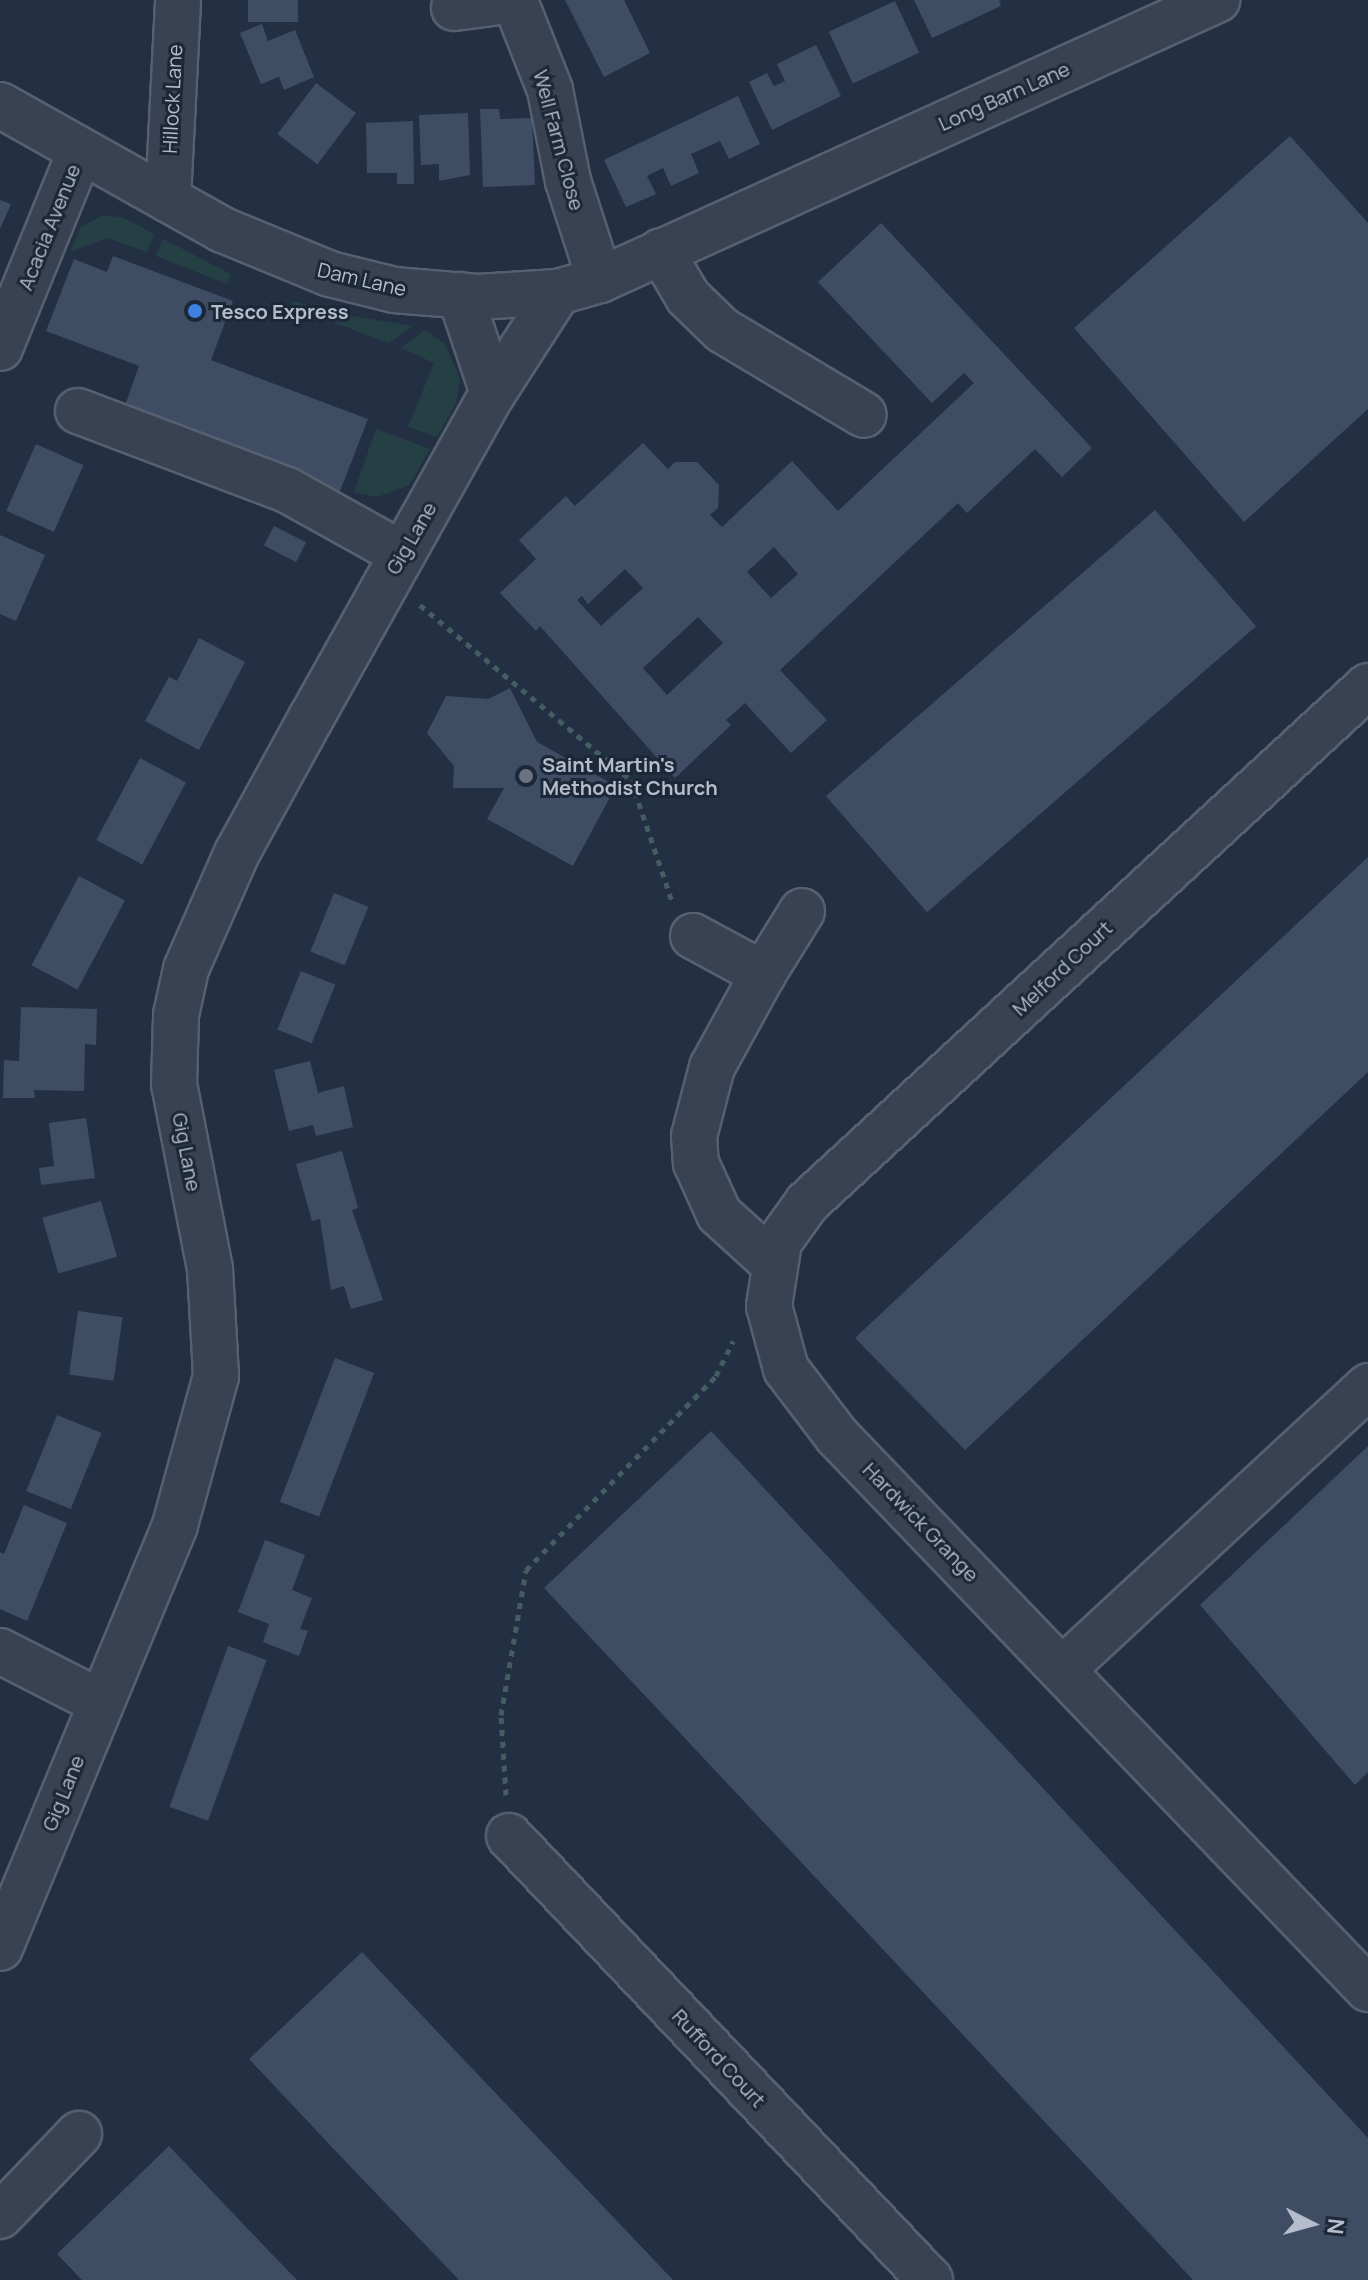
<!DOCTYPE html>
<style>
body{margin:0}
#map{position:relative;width:1368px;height:2280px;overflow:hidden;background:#233043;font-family:Manrope,sans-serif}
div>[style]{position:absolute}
.green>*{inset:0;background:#254044}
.building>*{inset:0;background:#3f4d64;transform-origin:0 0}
.path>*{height:5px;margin-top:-2.5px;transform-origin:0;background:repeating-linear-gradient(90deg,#435d61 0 6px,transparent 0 12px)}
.roads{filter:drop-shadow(2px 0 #566070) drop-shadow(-2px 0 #566070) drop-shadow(0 2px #566070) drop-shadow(0 -2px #566070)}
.minor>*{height:44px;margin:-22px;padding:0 22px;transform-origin:22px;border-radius:22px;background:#384253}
.dots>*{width:22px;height:22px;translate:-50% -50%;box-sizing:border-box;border:4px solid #1c2738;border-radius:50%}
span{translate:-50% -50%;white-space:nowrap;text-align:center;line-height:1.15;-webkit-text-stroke:6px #1c2738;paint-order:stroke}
.street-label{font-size:20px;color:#b5bdcd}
.poi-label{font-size:20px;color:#b5bdcd;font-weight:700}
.left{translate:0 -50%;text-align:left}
.north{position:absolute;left:1272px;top:2184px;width:80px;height:80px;-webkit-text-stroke:6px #1c2738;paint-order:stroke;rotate:96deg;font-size:22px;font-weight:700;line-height:32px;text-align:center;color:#b5bdcd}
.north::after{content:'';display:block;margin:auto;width:28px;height:36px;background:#b5bdcd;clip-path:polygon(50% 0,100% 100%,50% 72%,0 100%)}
</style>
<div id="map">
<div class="green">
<i style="clip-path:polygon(104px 215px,124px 218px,154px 234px,147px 252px,107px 238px,70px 252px,81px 227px)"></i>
<i style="clip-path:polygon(163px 239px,231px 274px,227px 284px,156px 256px)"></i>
<i style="clip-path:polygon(293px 301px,334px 313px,413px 326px,389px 343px,291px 307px)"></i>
<i style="clip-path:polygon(425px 330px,445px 344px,460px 379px,456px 403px,437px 437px,408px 427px,434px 363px,401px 348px)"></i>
<i style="clip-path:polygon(376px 429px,430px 449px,409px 485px,377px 497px,354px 492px)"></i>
</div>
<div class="building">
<i style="left:248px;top:0;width:50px;height:22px"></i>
<i style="clip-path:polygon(565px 0,624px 0,650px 53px,604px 77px)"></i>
<i style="clip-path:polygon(914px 0,999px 0,1001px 6px,932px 38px)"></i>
<i style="left:895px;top:1px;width:57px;height:73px;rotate:65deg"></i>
<i style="clip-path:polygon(262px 24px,268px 41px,295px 30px,314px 77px,284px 90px,279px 77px,261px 84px,240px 33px)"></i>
<i style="clip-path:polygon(816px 45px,841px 96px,772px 130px,749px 82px,767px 73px,774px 86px,785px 81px,777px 64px)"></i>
<i style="left:316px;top:83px;width:50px;height:64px;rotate:37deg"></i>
<i style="clip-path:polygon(738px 96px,760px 144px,729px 159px,720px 141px,691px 154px,699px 173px,671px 186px,663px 168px,647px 176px,656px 194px,626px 207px,604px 160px)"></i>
<i style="clip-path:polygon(480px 109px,499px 109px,500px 119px,532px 118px,535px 185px,483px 187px)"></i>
<i style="clip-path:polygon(468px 113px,470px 175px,439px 181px,439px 164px,421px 165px,419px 115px)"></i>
<i style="clip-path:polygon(413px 121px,414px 184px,397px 184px,397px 173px,367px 173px,366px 123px)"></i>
<i style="clip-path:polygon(1290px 136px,1368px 223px,1368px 409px,1244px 522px,1074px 328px)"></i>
<i style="clip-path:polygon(0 200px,11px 204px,0 229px)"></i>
<i style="clip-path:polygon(evenodd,881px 223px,1092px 448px,1062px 477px,1035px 449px,967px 513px,958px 503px,780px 670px,827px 720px,791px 753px,745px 703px,726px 720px,731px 725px,675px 778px,540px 626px,536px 631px,500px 593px,536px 559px,519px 540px,566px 496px,575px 506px,643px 443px,668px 469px,675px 462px,697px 462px,719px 485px,718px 508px,710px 515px,722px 527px,792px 461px,838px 511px,974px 383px,964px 373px,932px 403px,818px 282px,881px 223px,774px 547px,798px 574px,771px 598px,747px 572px,774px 547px,881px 223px,625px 569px,643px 588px,601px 626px,577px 600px,582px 596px,588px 604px,625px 569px,881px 223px,698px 617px,723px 643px,667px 695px,643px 668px,698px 617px)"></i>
<i style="clip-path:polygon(113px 256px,233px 301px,211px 360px,368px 419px,337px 499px,121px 417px,139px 366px,46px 331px,74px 259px,107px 272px)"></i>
<i style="left:36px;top:444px;width:52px;height:73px;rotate:24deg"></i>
<i style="left:1155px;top:510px;width:154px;height:436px;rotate:49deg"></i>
<i style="left:274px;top:526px;width:36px;height:22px;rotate:27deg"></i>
<i style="clip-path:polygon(0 535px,45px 555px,16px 621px,0 614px)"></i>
<i style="clip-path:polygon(199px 638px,245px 662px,199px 750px,145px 721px,169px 677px,177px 681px)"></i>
<i style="clip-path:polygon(510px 688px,537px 742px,616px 786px,573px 866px,487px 819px,504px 788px,453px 788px,454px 766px,427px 733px,446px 696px,488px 699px)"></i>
<i style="left:140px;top:758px;width:52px;height:93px;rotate:28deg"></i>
<i style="clip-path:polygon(1368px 857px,1368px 1072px,965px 1450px,855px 1338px)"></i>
<i style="left:79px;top:876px;width:52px;height:101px;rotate:28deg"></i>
<i style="left:334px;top:893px;width:37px;height:63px;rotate:22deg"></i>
<i style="left:301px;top:971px;width:37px;height:63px;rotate:22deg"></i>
<i style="clip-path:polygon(21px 1007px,97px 1009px,96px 1045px,85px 1044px,84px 1091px,34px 1090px,35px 1098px,3px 1098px,4px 1060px,19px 1061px)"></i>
<i style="clip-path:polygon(310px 1061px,318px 1093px,344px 1086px,353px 1127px,316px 1136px,313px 1125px,289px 1131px,274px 1070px)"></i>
<i style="clip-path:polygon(86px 1118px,95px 1178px,41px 1185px,39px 1168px,54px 1166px,49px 1123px)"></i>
<i style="clip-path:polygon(342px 1151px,358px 1208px,352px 1210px,383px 1300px,351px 1309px,344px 1286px,331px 1290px,320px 1219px,312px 1221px,296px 1164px)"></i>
<i style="left:101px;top:1201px;width:58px;height:61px;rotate:74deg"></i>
<i style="left:78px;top:1311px;width:45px;height:64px;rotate:8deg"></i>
<i style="left:335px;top:1358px;width:42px;height:154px;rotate:21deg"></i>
<i style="left:57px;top:1415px;width:48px;height:82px;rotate:22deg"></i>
<i style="clip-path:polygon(711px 1431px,1368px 2138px,1368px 2280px,1193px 2280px,544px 1588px)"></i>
<i style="clip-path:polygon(1368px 1446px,1368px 1772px,1355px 1785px,1200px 1605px)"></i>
<i style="clip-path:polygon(24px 1505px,67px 1523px,27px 1621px,0 1609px,0 1552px,4px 1554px)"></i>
<i style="clip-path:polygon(265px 1540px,305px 1555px,292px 1590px,312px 1598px,300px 1629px,308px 1631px,299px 1656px,263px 1642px,269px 1624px,238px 1612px)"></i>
<i style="left:228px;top:1646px;width:41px;height:171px;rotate:20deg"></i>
<i style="clip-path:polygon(362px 1952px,411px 2004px,673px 2280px,459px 2280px,347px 2163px,249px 2059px)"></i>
<i style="clip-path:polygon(169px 2146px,267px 2249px,297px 2280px,82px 2280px,57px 2254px)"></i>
</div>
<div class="path">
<i style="left:420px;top:605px;width:274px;rotate:39.7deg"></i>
<i style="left:631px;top:780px;width:128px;rotate:71.3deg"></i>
<i style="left:506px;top:1795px;width:80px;rotate:-93.6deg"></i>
<i style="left:501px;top:1715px;width:147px;rotate:-80.2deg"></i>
<i style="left:526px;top:1570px;width:272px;rotate:-45.6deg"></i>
<i style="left:716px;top:1376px;width:39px;rotate:-64deg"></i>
</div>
<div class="roads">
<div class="minor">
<i style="left:515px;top:1px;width:96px;rotate:68.5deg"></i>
<i style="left:550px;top:90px;width:93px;rotate:78.8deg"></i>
<i style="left:568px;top:181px;width:104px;rotate:72.1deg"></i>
<i style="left:454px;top:8px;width:62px;rotate:-7.5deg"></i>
<i style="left:0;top:105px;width:256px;rotate:29.3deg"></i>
<i style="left:223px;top:230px;width:116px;rotate:22.4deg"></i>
<i style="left:330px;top:274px;width:66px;rotate:14deg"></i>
<i style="left:394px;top:290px;width:83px;rotate:4.8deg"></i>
<i style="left:477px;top:297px;width:81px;rotate:-3.5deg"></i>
<i style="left:558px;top:292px;width:44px;rotate:-15.9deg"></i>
<i style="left:600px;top:280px;width:678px;rotate:-24.41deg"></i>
<i style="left:168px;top:199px;width:199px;rotate:-87.1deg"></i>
<i style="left:661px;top:251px;width:53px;rotate:59.6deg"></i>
<i style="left:688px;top:297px;width:47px;rotate:44.1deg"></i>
<i style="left:722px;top:330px;width:165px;rotate:30.9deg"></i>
<i style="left:460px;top:295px;width:103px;rotate:71.4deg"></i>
<i style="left:0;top:348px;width:212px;rotate:-67.8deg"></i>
<i style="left:78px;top:411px;width:223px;rotate:20.7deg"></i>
<i style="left:287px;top:490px;width:132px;rotate:29.1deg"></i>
<i style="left:1368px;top:686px;width:763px;rotate:137.34deg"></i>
<i style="left:807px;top:1203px;width:48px;rotate:125.7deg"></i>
<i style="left:779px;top:1242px;width:65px;rotate:98.9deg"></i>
<i style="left:769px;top:1306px;width:65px;rotate:74.9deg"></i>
<i style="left:786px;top:1369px;width:84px;rotate:52.7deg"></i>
<i style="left:837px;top:1436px;width:767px;rotate:46.16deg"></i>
<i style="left:693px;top:936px;width:80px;rotate:28.5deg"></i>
<i style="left:763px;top:974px;width:74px;rotate:-58.2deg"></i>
<i style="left:763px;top:974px;width:106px;rotate:118.7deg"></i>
<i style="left:712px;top:1067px;width:71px;rotate:104.6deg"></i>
<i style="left:694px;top:1136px;width:27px;rotate:86deg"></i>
<i style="left:696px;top:1163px;width:56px;rotate:65.7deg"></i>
<i style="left:719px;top:1214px;width:72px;rotate:42.2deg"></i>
<i style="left:0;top:1651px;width:112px;rotate:27deg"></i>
<i style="left:1064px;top:1668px;width:415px;rotate:-42.8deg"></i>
<i style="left:509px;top:1836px;width:612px;rotate:46.52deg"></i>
<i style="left:0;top:1948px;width:458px;rotate:-67.5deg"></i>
<i style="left:175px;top:1525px;width:155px;rotate:-74.6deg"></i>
<i style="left:216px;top:1376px;width:107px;rotate:-93.2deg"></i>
<i style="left:210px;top:1269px;width:188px;rotate:-101deg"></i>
<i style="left:174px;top:1084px;width:69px;rotate:-88.3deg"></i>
<i style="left:176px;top:1015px;width:47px;rotate:-77.7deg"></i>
<i style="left:186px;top:969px;width:127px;rotate:-66.3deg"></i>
<i style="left:237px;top:853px;width:154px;rotate:-61.3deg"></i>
<i style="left:311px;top:718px;width:372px;rotate:-60.8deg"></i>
<i style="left:493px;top:393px;width:120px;rotate:-57.2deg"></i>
<i style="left:0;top:2216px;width:114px;rotate:-46.1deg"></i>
</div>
</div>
<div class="dots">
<i style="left:195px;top:311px;background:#3f7fe0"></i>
<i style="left:526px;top:776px;background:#6b7280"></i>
</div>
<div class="street-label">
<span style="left:1004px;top:96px;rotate:-24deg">Long Barn Lane</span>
<span style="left:172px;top:99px;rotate:-87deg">Hillock Lane</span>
<span style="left:559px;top:140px;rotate:75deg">Well Farm Close</span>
<span style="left:49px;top:227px;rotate:-68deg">Acacia Avenue</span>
<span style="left:362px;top:279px;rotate:13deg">Dam Lane</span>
<span style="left:411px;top:538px;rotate:-60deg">Gig Lane</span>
<span style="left:1062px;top:968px;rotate:-43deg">Melford Court</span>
<span style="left:187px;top:1152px;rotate:79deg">Gig Lane</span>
<span style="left:921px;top:1522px;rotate:46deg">Hardwick Grange</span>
<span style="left:63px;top:1793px;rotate:-68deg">Gig Lane</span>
<span style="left:719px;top:2058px;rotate:47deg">Rufford Court</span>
</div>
<div class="poi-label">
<span class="left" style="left:211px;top:311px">Tesco Express</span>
<span class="left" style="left:542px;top:776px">Saint Martin's<br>Methodist Church</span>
</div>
<div class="north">N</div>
</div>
